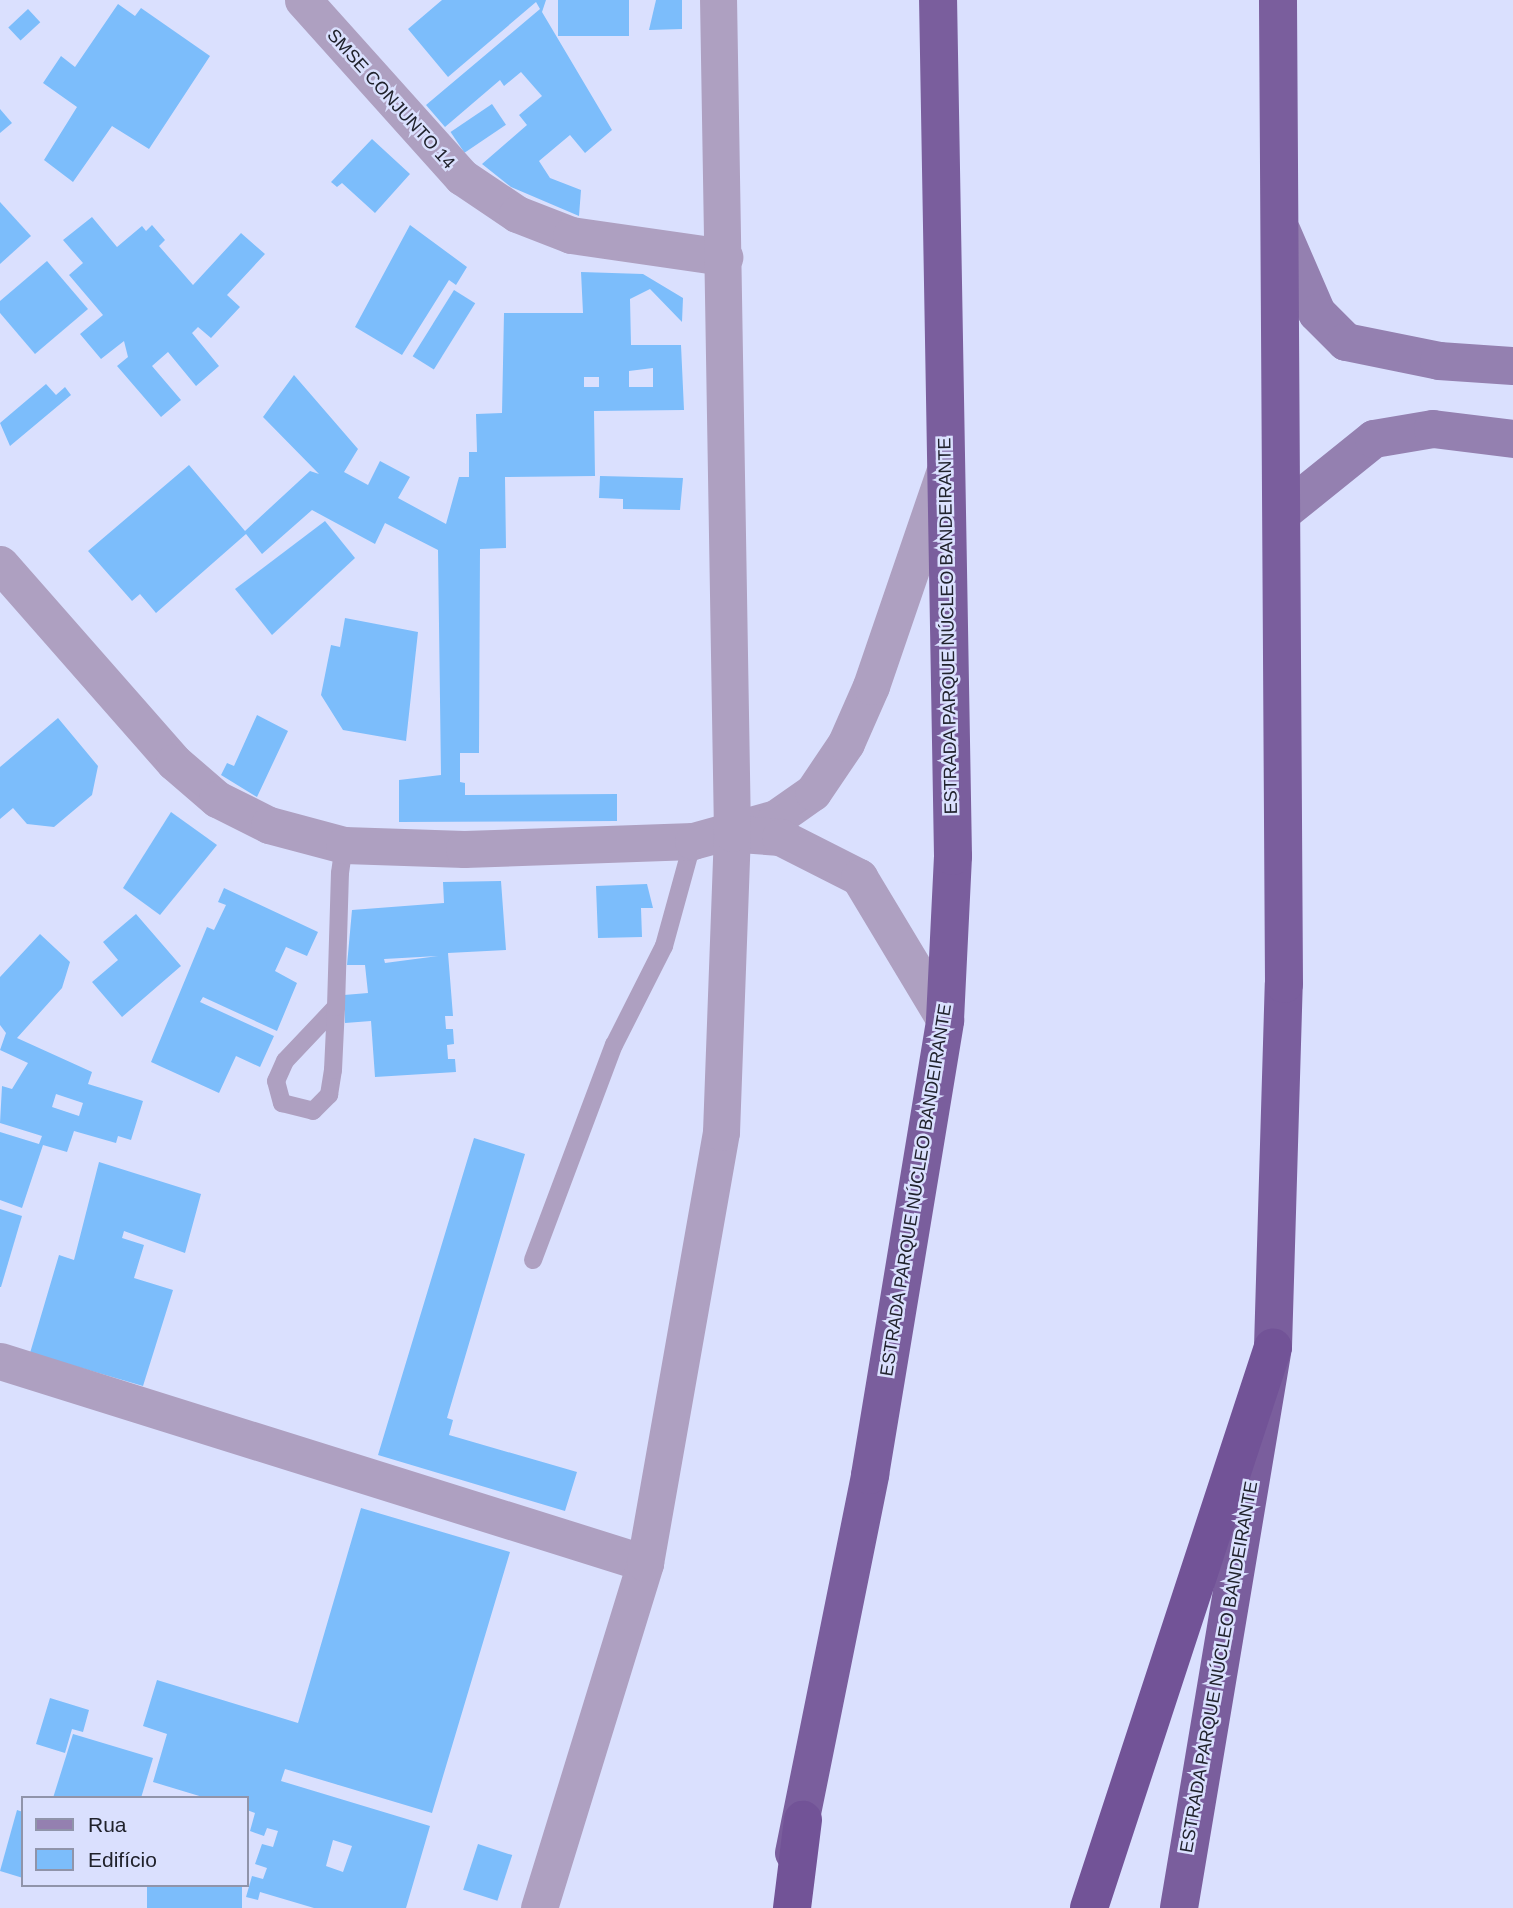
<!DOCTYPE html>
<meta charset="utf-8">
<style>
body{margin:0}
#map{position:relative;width:1513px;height:1908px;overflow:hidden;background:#dae0fe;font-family:Arial,sans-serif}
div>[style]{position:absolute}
.building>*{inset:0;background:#7cbdfb;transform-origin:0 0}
.service>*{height:18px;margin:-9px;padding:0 9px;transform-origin:9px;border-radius:9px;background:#aea0c1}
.minor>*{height:37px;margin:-18.5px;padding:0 18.5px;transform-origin:18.5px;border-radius:18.5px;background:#aea0c1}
.secondary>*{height:38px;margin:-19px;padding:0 19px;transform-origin:19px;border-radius:19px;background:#9480b0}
.trunk>*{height:38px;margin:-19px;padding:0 19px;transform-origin:19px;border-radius:19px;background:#7a5e9d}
.motorway>*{height:38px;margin:-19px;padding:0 19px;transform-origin:19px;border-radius:19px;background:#725397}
span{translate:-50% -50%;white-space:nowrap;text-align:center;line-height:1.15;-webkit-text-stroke:5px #dae0fe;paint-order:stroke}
.street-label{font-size:18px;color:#20222c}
.legend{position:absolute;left:21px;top:1796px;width:228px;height:91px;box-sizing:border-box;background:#dae0fe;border:2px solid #9094aa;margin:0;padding:9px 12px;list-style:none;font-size:21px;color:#20222c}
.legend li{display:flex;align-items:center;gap:14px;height:35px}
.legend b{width:35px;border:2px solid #9094aa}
</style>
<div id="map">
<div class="building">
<i style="clip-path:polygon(442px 0,546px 0,542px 12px,612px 130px,585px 153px,570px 135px,539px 161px,550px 178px,581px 190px,579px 216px,511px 187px,482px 164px,527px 125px,519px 115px,542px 96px,521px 72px,504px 86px,500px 80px,445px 127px,426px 105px,540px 9px,536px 2px,448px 77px,408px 29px)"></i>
<i style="left:558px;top:0;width:71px;height:36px"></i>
<i style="clip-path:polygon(656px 0,682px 0,682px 29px,649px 30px)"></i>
<i style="clip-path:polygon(118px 4px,135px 16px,141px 8px,210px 56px,149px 149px,112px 126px,73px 182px,44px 160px,77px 107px,43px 83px,61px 56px,75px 67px)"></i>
<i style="left:28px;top:9px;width:18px;height:27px;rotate:47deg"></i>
<i style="left:492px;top:104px;width:25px;height:50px;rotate:56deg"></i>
<i style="clip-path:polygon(0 109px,12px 123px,0 133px)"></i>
<i style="clip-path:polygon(372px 139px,410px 174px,375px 213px,342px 183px,337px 187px,331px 182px)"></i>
<i style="clip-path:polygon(0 202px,31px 236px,0 264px)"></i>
<i style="clip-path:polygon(92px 217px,117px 247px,142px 226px,146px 231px,152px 225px,165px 240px,159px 246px,193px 285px,241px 233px,265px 254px,227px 295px,240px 307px,211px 338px,198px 327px,192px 333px,219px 366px,196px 386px,168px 352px,152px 366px,181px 400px,161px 417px,117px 366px,128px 357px,124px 341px,101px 359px,80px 334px,103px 315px,69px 275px,83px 263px,63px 240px)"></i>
<i style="clip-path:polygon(410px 225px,467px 267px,456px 285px,449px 280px,402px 355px,355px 327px)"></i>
<i style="clip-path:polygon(47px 261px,88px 309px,35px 354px,0 313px,0 301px)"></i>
<i style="clip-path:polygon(evenodd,581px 272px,643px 274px,683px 298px,682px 322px,650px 289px,630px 299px,631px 345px,681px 345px,684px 410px,594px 411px,595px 476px,505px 477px,506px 548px,480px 549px,479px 753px,460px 753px,460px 782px,465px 783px,465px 795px,617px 794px,617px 821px,399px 822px,399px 780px,441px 775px,438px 550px,385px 523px,375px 544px,312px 510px,262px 554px,246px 534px,156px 613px,140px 594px,132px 601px,88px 551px,189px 465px,245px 531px,310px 471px,319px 474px,263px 417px,294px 375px,358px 449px,344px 472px,368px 485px,380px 461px,410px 477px,398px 498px,446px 524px,459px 477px,469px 477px,469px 452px,477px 452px,476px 414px,502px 413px,504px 313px,583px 313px,581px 272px,653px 368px,653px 387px,629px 387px,629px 371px,653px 368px,581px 272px,584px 377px,599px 377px,599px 387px,584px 387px,584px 377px)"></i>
<i style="left:454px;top:290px;width:25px;height:78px;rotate:32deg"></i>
<i style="clip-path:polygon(46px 384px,56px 395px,65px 387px,71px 395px,10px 446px,0 423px)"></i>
<i style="clip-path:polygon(600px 476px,683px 478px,680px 510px,623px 509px,623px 499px,599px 498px)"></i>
<i style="clip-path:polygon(325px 521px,355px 558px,272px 635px,235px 589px)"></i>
<i style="clip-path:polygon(345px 618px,418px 632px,406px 741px,343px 730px,321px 695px,331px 645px,340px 647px)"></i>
<i style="clip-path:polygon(257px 715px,288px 731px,257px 797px,221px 775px,227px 763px,234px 766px)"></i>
<i style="clip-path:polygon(58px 718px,98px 766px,92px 795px,54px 827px,27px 824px,13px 808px,0 819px,0 767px)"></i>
<i style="clip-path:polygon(171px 812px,217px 845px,160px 915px,123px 888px)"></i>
<i style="clip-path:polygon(evenodd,501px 881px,506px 950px,448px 953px,453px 1016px,445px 1016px,446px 1029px,453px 1029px,454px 1044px,447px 1045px,448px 1059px,455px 1059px,456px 1072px,375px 1077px,371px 1021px,345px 1023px,344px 995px,368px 993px,365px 965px,347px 965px,352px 910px,444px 903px,443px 882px,501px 881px,438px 956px,385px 963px,384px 959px,438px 956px)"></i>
<i style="clip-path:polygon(647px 884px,653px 908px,641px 908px,642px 937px,598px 938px,596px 886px)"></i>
<i style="clip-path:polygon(224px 888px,318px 932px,307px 956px,286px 947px,275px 971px,297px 983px,277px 1031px,203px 997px,200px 1002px,274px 1036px,260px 1067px,236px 1056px,219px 1093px,151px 1062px,207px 927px,214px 930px,226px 905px,218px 902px)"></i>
<i style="clip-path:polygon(136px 914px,181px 966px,122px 1017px,92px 982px,118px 960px,103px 942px)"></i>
<i style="clip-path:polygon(evenodd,40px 934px,70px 962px,62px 988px,17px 1038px,92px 1072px,88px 1084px,143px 1101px,131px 1140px,118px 1136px,116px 1143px,74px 1131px,67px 1152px,43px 1145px,22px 1208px,0 1200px,0 1132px,39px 1144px,42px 1136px,0 1123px,2px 1086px,12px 1089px,28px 1063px,0 1050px,6px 1033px,0 1025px,0 977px,40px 934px,56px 1094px,83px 1103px,79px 1116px,52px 1107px,56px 1094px)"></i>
<i style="clip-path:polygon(474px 1138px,525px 1154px,447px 1418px,453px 1420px,449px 1435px,577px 1472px,565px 1511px,378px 1455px)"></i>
<i style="clip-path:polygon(99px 1162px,201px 1194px,185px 1253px,124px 1231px,122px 1238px,144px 1245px,134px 1278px,173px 1290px,143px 1386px,30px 1353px,59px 1255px,74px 1260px)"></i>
<i style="clip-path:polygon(0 1209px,22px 1216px,1px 1287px,0 1287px)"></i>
<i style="clip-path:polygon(evenodd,361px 1508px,510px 1552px,432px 1813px,285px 1769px,281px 1781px,430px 1826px,406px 1908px,314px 1908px,260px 1892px,258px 1900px,246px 1897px,252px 1876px,263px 1879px,267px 1868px,255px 1864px,262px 1844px,273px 1847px,278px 1831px,267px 1828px,264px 1836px,250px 1831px,255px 1813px,247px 1810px,247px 1798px,206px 1798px,153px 1782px,167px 1734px,143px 1726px,157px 1680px,298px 1723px,361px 1508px,333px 1840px,352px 1846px,343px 1872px,326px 1866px,333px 1840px)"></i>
<i style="clip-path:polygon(50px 1698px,89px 1710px,83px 1732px,72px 1729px,65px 1753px,36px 1744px)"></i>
<i style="clip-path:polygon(73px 1734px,153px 1758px,141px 1798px,53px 1798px)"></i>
<i style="clip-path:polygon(17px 1810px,23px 1812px,23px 1878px,0 1871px)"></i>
<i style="left:478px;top:1844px;width:36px;height:48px;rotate:18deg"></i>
<i style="left:147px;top:1885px;width:95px;height:24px"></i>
</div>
<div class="service">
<i style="left:336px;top:1007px;width:74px;rotate:133.4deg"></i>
<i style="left:285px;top:1061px;width:22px;rotate:114deg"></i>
<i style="left:276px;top:1081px;width:23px;rotate:75deg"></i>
<i style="left:282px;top:1103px;width:32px;rotate:14deg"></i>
<i style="left:313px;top:1111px;width:23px;rotate:-45deg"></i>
<i style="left:329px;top:1095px;width:25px;rotate:-81deg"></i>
<i style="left:333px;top:1070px;width:63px;rotate:-87.3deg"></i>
<i style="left:336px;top:1007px;width:134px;rotate:-88.3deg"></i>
<i style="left:340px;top:873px;width:28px;rotate:-82deg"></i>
<i style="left:533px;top:1260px;width:230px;rotate:-69.4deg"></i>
<i style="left:614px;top:1045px;width:111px;rotate:-63.2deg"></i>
<i style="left:664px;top:946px;width:109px;rotate:-74.6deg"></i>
</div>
<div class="minor">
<i style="left:303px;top:0;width:238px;rotate:48.1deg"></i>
<i style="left:462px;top:177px;width:66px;rotate:33.9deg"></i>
<i style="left:517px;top:214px;width:58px;rotate:21.3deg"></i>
<i style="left:571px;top:235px;width:155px;rotate:8.2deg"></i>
<i style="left:0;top:564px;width:264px;rotate:48.7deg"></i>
<i style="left:174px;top:762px;width:57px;rotate:40.7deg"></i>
<i style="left:217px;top:799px;width:58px;rotate:26.6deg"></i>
<i style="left:269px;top:825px;width:78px;rotate:14.9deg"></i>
<i style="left:344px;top:845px;width:120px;rotate:1.9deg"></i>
<i style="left:464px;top:849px;width:229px;rotate:-2deg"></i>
<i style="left:693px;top:841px;width:86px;rotate:-15.5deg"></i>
<i style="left:776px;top:818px;width:45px;rotate:-35.1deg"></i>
<i style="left:813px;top:792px;width:59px;rotate:-56deg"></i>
<i style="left:846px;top:743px;width:62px;rotate:-66.3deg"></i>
<i style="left:871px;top:686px;width:225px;rotate:-71.1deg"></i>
<i style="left:740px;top:834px;width:40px;rotate:4.3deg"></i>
<i style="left:780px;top:837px;width:89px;rotate:26.9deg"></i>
<i style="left:859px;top:877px;width:167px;rotate:59deg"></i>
<i style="left:0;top:1361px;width:676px;rotate:17.39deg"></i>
<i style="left:539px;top:1908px;width:361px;rotate:-72.9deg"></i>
<i style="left:645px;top:1563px;width:438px;rotate:-80deg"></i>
<i style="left:721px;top:1132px;width:299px;rotate:-87.9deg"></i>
<i style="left:732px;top:833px;width:833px;rotate:-90.96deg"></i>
</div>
<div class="secondary">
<i style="left:1282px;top:232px;width:88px;rotate:66.6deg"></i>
<i style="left:1317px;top:313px;width:41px;rotate:45deg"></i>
<i style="left:1346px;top:342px;width:95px;rotate:11.5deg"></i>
<i style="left:1439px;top:361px;width:74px;rotate:3.9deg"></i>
<i style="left:1282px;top:513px;width:118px;rotate:-38.8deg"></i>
<i style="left:1374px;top:439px;width:60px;rotate:-9.6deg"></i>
<i style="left:1433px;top:429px;width:81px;rotate:7.1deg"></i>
</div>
<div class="trunk">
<i style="left:794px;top:1853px;width:386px;rotate:-78.6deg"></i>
<i style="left:870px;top:1475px;width:461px;rotate:-80.6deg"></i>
<i style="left:945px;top:1020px;width:164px;rotate:-87.2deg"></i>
<i style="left:953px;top:856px;width:856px;rotate:-91deg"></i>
<i style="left:1179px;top:1908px;width:569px;rotate:-80.49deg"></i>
<i style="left:1273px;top:1347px;width:363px;rotate:-88.3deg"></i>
<i style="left:1284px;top:984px;width:984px;rotate:-90.35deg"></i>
</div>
<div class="motorway">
<i style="left:792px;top:1908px;width:89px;rotate:-82.9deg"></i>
<i style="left:1089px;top:1908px;width:590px;rotate:-71.84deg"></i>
</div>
<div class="street-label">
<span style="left:391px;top:99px;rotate:48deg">SMSE CONJUNTO 14</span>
<span style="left:948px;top:626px;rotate:-91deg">ESTRADA PARQUE NÚCLEO BANDEIRANTE</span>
<span style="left:916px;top:1190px;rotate:-81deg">ESTRADA PARQUE NÚCLEO BANDEIRANTE</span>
<span style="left:1219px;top:1667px;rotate:-80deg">ESTRADA PARQUE NÚCLEO BANDEIRANTE</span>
</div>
<ul class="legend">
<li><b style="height:9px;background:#9480b0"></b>Rua</li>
<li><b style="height:19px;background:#7cbdfb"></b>Edifício</li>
</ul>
</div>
